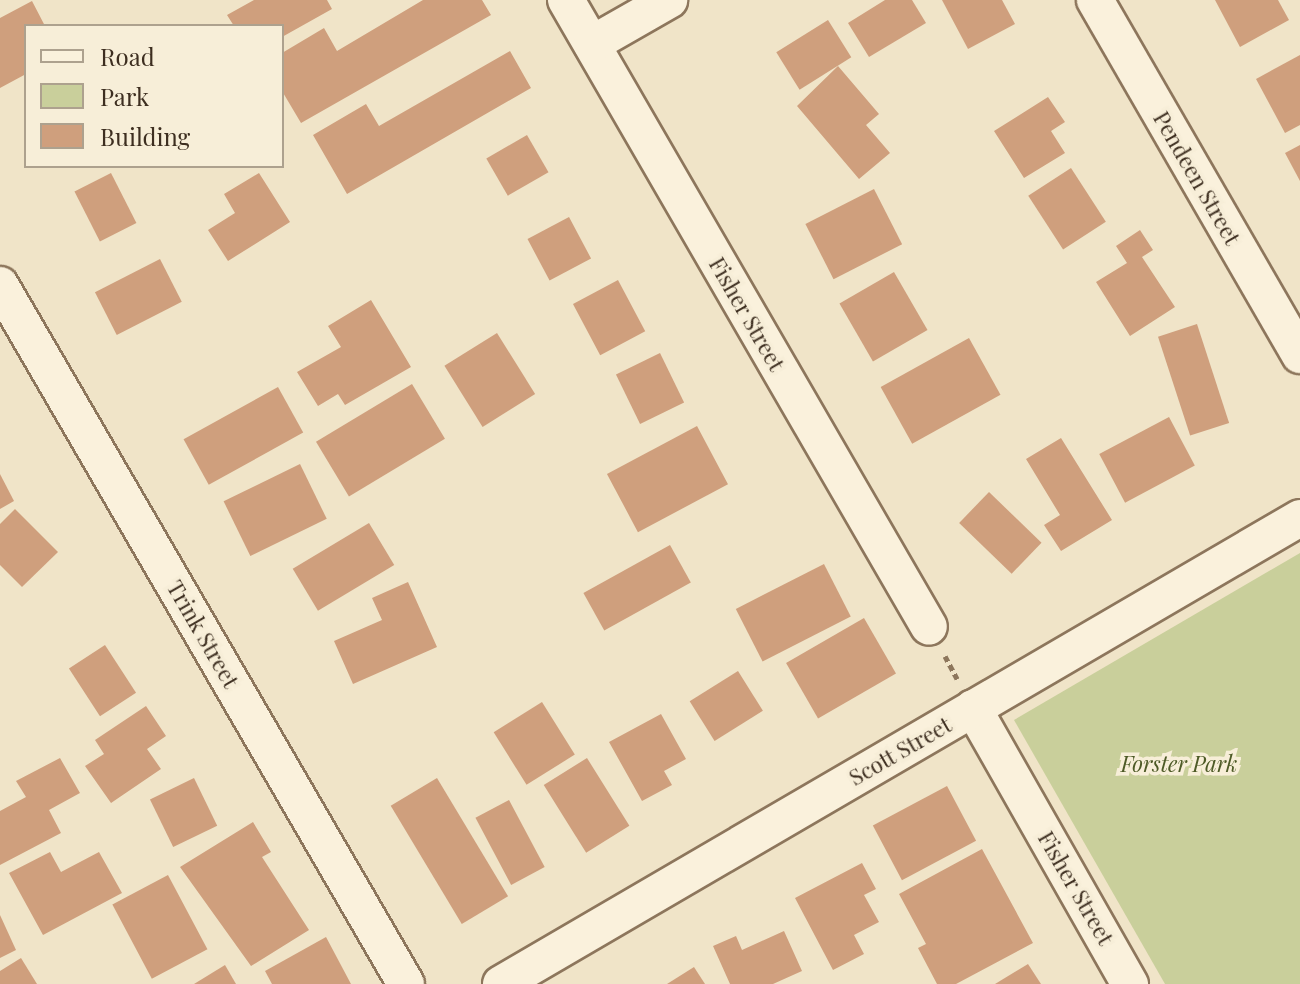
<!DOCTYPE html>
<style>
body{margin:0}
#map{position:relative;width:1300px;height:984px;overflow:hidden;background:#f0e4c8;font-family:"Playfair Display",serif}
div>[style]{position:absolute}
.green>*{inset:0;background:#c9cf9b}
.building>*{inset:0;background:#cf9f7d;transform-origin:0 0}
.path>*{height:5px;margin-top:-2.5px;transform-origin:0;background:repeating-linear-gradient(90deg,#8d765c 0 6px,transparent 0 10px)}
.roads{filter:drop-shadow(2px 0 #8d765c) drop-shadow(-2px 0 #8d765c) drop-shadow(0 2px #8d765c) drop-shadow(0 -2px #8d765c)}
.street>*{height:36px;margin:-18px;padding:0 18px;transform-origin:18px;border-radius:18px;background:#faf1dc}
span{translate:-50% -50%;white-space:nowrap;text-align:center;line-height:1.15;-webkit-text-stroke:7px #f7eed8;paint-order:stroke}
.street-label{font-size:22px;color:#3d2e20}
.park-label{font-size:22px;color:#4d5a26;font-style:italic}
.legend{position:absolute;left:24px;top:24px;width:260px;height:144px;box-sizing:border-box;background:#f7eed8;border:2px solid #ada18e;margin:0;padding:10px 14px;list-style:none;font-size:24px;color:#3d2e20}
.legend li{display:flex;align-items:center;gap:16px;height:40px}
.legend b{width:40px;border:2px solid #ada18e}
</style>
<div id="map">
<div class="green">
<i style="clip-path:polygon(1300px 553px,1300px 984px,1165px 984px,1014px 720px)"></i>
</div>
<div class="building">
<i style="clip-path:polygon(254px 0,327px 0,332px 9px,282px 37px,282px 26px,234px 26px,227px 15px)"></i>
<i style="clip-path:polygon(423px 0,482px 0,491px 15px,301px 123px,282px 91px,282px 53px,324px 28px,337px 51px)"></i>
<i style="clip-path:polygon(885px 0,912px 0,926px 23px,869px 57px,848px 23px)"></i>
<i style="clip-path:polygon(942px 0,1002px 0,1015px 24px,968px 49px)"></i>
<i style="clip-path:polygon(1215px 0,1278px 0,1289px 20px,1240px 47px)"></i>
<i style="clip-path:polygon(32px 1px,45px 26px,26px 26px,26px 74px,0 88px,0 18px)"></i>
<i style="left:828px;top:20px;width:44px;height:61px;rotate:58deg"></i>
<i style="clip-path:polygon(510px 51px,531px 88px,347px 194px,313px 135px,366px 104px,379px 126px)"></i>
<i style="clip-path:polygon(1300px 55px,1300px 125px,1285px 133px,1256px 79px)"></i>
<i style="clip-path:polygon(838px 66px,879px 114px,866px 125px,890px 153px,859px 179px,797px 106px)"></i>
<i style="clip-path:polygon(1048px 97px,1065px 122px,1051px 131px,1065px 153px,1024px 178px,994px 131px)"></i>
<i style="left:527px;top:135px;width:43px;height:47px;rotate:60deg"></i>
<i style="clip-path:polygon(1300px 145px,1300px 181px,1285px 153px)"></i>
<i style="left:1071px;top:168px;width:64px;height:51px;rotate:57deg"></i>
<i style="left:111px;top:173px;width:56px;height:41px;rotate:63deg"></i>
<i style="clip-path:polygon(259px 173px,290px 222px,228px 261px,208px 230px,235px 213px,224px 194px)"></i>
<i style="left:874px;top:189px;width:62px;height:77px;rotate:63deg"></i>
<i style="left:569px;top:217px;width:47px;height:47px;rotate:62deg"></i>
<i style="clip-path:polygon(1140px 230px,1153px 250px,1142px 257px,1175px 307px,1130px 336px,1096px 282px,1127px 263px,1116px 246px)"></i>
<i style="left:160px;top:259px;width:48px;height:73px;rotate:63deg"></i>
<i style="left:894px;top:272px;width:67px;height:63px;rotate:60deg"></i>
<i style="left:618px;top:280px;width:58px;height:51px;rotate:62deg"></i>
<i style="clip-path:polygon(371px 300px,411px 367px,345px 405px,338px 394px,318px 406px,297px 372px,341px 347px,328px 326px)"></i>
<i style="left:1197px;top:324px;width:104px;height:41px;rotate:72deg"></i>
<i style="left:497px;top:333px;width:72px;height:62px;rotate:58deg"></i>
<i style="left:969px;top:338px;width:65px;height:101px;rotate:61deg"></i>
<i style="left:660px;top:353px;width:55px;height:49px;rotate:64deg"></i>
<i style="left:412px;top:384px;width:64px;height:112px;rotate:59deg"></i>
<i style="left:278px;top:387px;width:52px;height:108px;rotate:61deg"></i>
<i style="left:1169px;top:417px;width:55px;height:79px;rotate:62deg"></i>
<i style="left:697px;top:426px;width:66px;height:102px;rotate:62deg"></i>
<i style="clip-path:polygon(1061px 438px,1112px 520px,1061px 551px,1044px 525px,1060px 515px,1026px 459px)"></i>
<i style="left:300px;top:464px;width:61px;height:85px;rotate:64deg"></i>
<i style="clip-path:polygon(0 474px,14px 501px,0 509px)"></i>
<i style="left:989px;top:492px;width:73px;height:43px;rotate:44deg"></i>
<i style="clip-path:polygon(15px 509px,58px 552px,22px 587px,0 565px,0 524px)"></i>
<i style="left:369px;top:523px;width:49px;height:89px;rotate:59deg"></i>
<i style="left:670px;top:545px;width:43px;height:99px;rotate:61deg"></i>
<i style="left:824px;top:564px;width:59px;height:99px;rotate:63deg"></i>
<i style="clip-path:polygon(408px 582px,437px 647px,353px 684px,334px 641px,382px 620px,372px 598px)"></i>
<i style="left:864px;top:618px;width:64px;height:90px;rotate:60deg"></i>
<i style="left:105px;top:645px;width:57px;height:43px;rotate:57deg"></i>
<i style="left:738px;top:671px;width:47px;height:57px;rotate:58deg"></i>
<i style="left:542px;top:702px;width:62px;height:57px;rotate:58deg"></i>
<i style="clip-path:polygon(146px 706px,166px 736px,147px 749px,161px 769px,111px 803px,85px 766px,104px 754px,95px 740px)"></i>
<i style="clip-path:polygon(661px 714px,686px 759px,664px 771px,672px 785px,642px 801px,609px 742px)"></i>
<i style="clip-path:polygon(60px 758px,80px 793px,49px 810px,61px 833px,0 865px,0 811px,26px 797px,16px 781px)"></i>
<i style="left:587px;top:758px;width:80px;height:51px;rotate:58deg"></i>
<i style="left:194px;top:778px;width:53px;height:49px;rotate:64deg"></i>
<i style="left:437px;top:778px;width:138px;height:54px;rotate:59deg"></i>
<i style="left:947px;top:786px;width:62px;height:84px;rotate:62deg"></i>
<i style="left:509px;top:800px;width:76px;height:38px;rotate:62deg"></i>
<i style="clip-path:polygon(253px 822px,271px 852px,262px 857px,309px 930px,251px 966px,180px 867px)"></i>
<i style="clip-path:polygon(982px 849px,1033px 943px,956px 984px,937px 984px,918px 948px,926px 944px,899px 894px)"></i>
<i style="clip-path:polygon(50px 852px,61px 872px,99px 852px,122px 893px,43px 935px,9px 873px)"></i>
<i style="clip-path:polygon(862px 863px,876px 889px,864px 895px,879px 922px,854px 935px,864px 954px,833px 970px,795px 898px)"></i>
<i style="left:168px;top:875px;width:84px;height:63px;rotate:62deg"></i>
<i style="clip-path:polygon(0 915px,16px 950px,0 958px)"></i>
<i style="clip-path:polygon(784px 931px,802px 971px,773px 984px,730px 984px,713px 946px,736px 936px,742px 950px)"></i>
<i style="clip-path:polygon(326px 937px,351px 984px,272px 984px,265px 971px)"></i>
<i style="clip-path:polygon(21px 958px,37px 984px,0 984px,0 971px)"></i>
<i style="clip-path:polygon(1028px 964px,1041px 984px,995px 984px)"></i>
<i style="clip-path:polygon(225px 965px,236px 984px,194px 984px)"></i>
<i style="clip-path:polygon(694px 967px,705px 984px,667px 984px)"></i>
</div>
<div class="path">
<i style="left:945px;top:656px;width:26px;rotate:62deg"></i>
</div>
<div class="roads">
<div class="street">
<i style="left:566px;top:0;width:724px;rotate:59.93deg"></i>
<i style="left:1095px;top:0;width:410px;rotate:60deg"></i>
<i style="left:592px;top:44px;width:89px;rotate:-29.7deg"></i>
<i style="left:0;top:285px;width:808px;rotate:59.85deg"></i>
<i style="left:973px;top:708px;width:318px;rotate:60.4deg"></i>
<i style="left:501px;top:984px;width:925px;rotate:-30.25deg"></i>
</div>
</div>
<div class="street-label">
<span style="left:1197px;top:178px;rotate:60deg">Pendeen Street</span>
<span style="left:747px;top:314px;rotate:60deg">Fisher Street</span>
<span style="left:203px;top:634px;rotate:60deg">Trink Street</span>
<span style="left:900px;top:751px;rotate:-30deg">Scott Street</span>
<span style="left:1076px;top:888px;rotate:60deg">Fisher Street</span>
</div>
<div class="park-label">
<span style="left:1179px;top:764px">Forster Park</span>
</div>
<ul class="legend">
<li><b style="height:10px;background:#faf1dc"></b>Road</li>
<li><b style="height:22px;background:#c9cf9b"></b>Park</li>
<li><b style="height:22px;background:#cf9f7d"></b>Building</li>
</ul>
</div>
